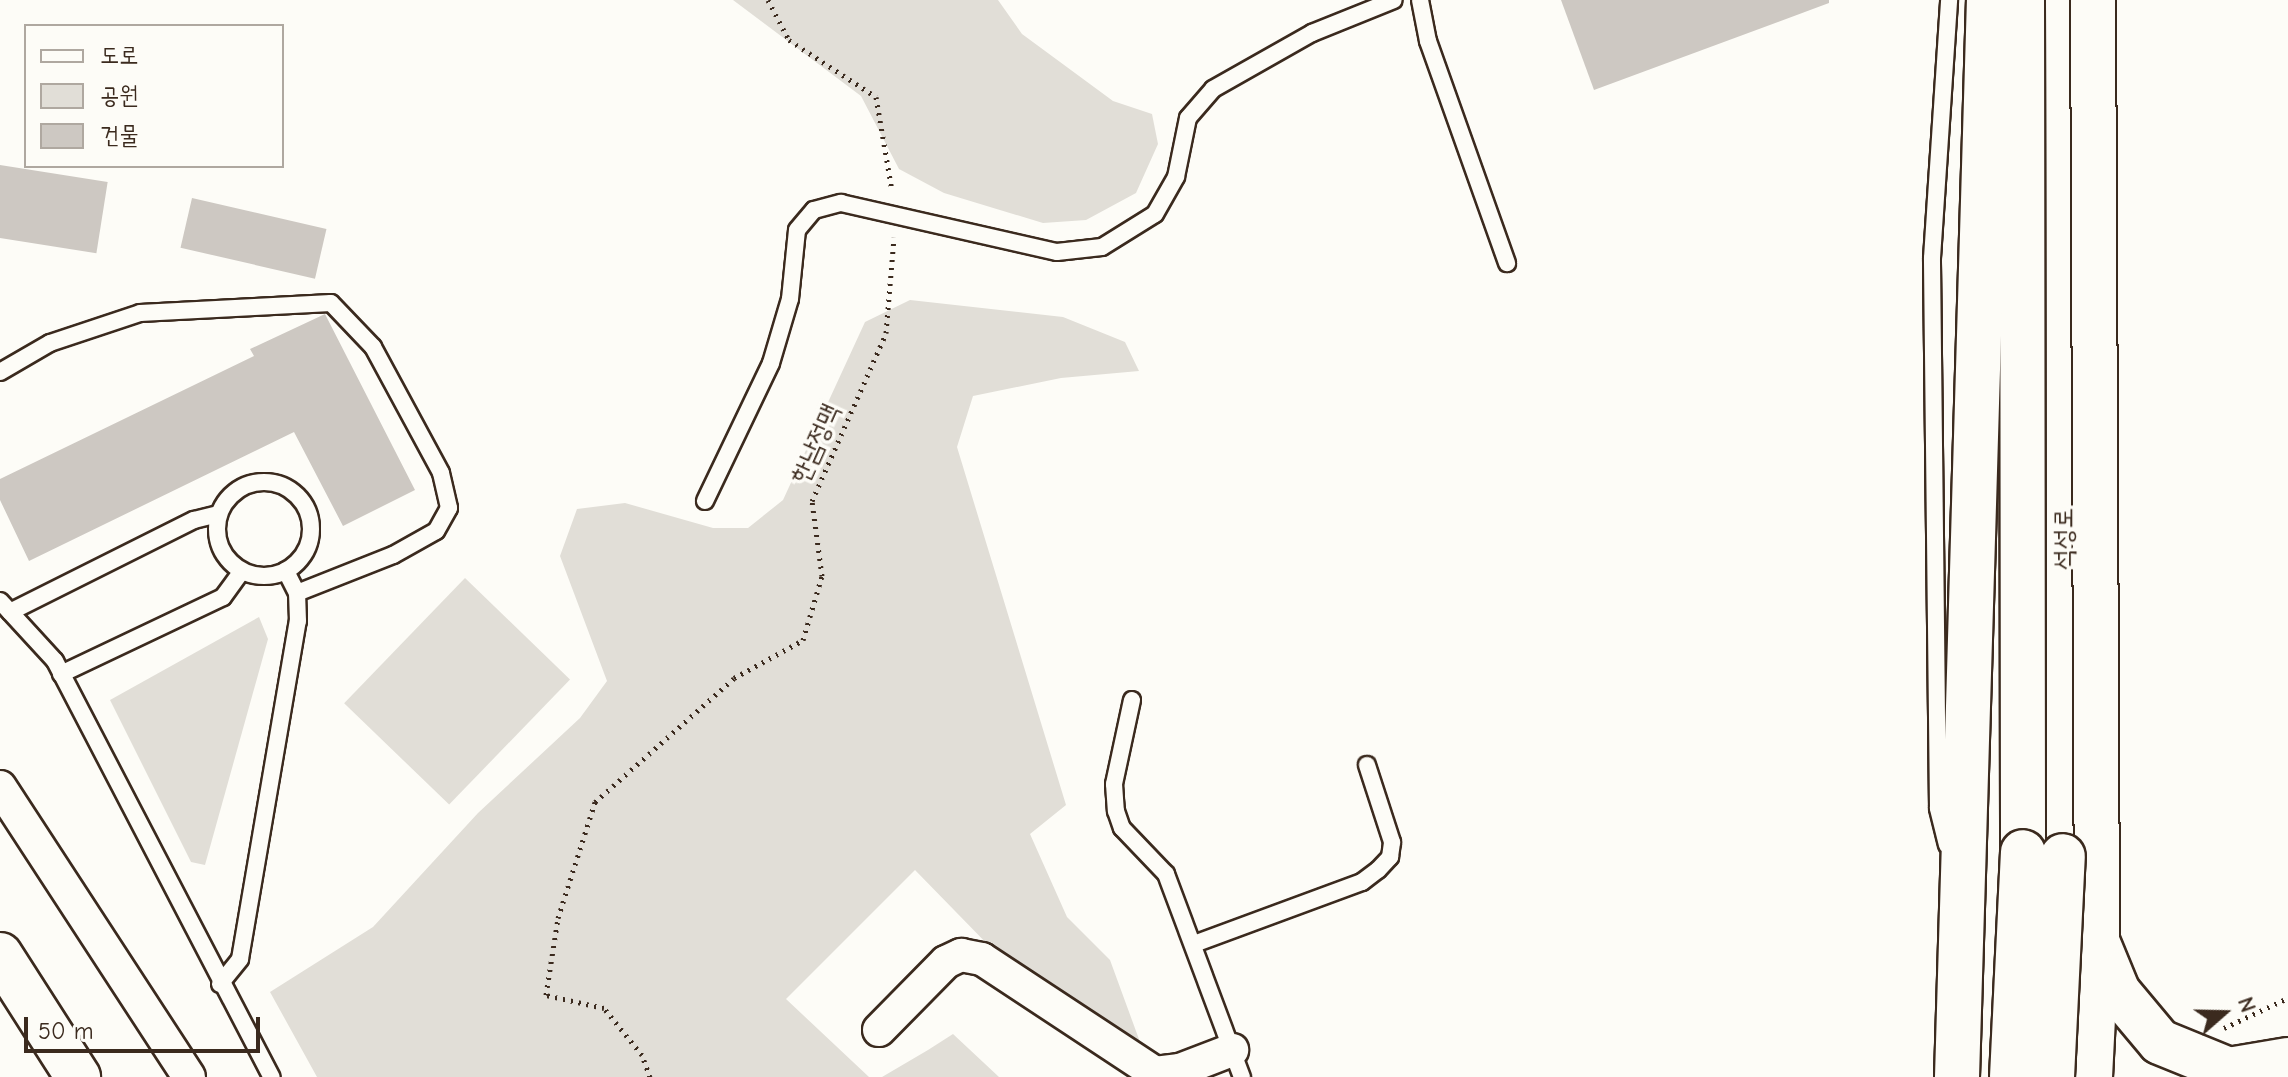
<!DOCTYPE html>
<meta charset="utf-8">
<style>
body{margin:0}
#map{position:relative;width:2288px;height:1077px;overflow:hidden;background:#fdfcf7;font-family:"Comic Neue","Poor Story",sans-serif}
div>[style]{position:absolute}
.green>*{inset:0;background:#e1ded7;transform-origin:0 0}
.building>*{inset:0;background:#cdc8c2;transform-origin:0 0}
.path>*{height:5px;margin-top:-2.5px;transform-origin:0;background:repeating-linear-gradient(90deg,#3b2a1e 0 2px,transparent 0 8px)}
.roads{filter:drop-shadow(2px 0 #3b2a1e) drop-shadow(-2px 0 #3b2a1e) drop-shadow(0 2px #3b2a1e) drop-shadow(0 -2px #3b2a1e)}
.service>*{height:16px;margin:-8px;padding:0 8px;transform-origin:8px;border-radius:8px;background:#fdfcf7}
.service>.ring{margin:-8px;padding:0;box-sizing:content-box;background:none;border:16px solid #fdfcf7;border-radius:50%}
.minor>*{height:32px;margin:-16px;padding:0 16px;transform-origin:16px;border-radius:16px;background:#fdfcf7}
.trunk>*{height:44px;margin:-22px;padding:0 22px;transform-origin:22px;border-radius:22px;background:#fdfcf7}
.motorway>*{height:44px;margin:-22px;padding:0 22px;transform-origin:22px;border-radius:22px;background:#fdfcf7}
.bridges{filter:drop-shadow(2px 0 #3b2a1e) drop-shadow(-2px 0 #3b2a1e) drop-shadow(0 2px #3b2a1e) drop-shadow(0 -2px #3b2a1e)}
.trunk-bridge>*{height:44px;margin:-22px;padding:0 22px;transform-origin:22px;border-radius:22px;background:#fdfcf7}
span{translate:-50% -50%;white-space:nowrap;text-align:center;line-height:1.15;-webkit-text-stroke:7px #fdfcf7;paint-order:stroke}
.street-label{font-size:26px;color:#3b2a1e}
.legend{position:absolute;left:24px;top:24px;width:260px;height:144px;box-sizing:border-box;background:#fdfcf7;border:2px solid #afa8a0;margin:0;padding:10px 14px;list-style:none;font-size:24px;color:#3b2a1e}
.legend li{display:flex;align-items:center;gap:16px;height:40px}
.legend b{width:40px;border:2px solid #afa8a0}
.north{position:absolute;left:2184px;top:973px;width:80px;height:80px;-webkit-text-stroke:6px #fdfcf7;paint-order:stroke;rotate:70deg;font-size:22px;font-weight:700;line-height:32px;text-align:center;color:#3b2a1e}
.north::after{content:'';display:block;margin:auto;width:28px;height:36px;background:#3b2a1e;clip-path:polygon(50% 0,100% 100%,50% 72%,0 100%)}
.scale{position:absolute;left:24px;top:1017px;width:236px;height:36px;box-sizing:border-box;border:4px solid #3b2a1e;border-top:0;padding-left:10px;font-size:24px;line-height:28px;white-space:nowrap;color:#3b2a1e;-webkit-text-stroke:6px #fdfcf7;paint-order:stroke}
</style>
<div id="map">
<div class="green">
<i style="clip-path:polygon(733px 0,998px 0,1022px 34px,1113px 101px,1152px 114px,1158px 144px,1136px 193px,1086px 220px,1043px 223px,944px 193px,899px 169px,861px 96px)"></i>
<i style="clip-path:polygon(910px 300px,1063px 317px,1125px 342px,1139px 371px,1061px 378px,973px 396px,957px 447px,1066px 805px,1030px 834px,1067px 917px,1110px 960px,1140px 1042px,995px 952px,915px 870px,786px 999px,869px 1077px,317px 1077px,270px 992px,373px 927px,478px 813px,580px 718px,607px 681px,560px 556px,577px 509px,625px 503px,713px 528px,748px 528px,783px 500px,865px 322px)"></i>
<i style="left:465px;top:578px;width:146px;height:174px;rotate:44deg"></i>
<i style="clip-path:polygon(259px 617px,268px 639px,205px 865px,191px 862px,110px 700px)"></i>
<i style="clip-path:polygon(953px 1034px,999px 1077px,882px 1077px,928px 1050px)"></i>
</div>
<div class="building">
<i style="clip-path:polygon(1561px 0,1829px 0,1829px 3px,1594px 90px)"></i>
<i style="left:0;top:165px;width:109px;height:72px;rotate:9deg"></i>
<i style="left:192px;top:198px;width:138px;height:51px;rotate:13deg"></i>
<i style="clip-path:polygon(325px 314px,415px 490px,343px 526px,294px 432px,29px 561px,0 500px,0 479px,254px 356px,250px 349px)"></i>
</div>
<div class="path">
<i style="left:768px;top:0;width:45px;rotate:62.3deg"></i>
<i style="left:789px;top:40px;width:104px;rotate:33.2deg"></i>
<i style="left:876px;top:97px;width:95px;rotate:80.3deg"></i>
<i style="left:2224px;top:1028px;width:71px;rotate:-25.1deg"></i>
<i style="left:650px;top:1077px;width:23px;rotate:-110deg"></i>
<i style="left:642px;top:1055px;width:60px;rotate:-129deg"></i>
<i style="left:604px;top:1008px;width:59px;rotate:-167.4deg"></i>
<i style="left:546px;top:995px;width:78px;rotate:-81.1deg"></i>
<i style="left:558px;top:918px;width:122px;rotate:-72.3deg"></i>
<i style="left:595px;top:802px;width:186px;rotate:-41.7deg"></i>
<i style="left:734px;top:678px;width:79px;rotate:-28.8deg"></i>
<i style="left:803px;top:640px;width:67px;rotate:-73.5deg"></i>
<i style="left:822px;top:576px;width:76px;rotate:-97.6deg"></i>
<i style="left:812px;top:501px;width:184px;rotate:-66.2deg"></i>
<i style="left:886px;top:333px;width:96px;rotate:-85.2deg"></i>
</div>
<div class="roads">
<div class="service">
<i style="left:1420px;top:0;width:42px;rotate:79deg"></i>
<i style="left:1428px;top:41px;width:236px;rotate:70.4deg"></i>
<i style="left:0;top:372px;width:58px;rotate:-30.1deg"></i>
<i style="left:50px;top:343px;width:95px;rotate:-18.4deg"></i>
<i style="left:140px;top:313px;width:191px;rotate:-3deg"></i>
<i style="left:331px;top:303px;width:61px;rotate:46.3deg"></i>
<i style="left:373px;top:347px;width:143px;rotate:61.6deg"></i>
<i style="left:441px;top:473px;width:36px;rotate:77deg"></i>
<i style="left:449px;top:508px;width:26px;rotate:119deg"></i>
<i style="left:436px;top:531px;width:49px;rotate:150.8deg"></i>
<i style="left:393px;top:555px;width:103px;rotate:158.4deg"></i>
<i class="ring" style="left:217px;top:482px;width:78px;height:78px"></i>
<i style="left:705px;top:501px;width:153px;rotate:-64.4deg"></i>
<i style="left:771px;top:363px;width:67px;rotate:-73.5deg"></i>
<i style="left:790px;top:299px;width:69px;rotate:-84.2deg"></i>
<i style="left:797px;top:230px;width:26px;rotate:-50deg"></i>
<i style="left:814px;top:210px;width:28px;rotate:-15deg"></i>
<i style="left:841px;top:203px;width:221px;rotate:12.8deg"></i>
<i style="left:1057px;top:252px;width:45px;rotate:-6.3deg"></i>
<i style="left:1102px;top:247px;width:62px;rotate:-31.9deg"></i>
<i style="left:1155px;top:214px;width:43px;rotate:-60.4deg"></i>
<i style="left:1176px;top:177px;width:60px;rotate:-78.5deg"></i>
<i style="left:1188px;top:118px;width:38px;rotate:-49deg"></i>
<i style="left:1213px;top:89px;width:114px;rotate:-29.5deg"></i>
<i style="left:1312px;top:33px;width:88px;rotate:-21.9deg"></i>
<i style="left:0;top:601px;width:81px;rotate:47.5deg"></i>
<i style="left:55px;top:661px;width:469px;rotate:62.5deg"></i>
<i style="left:10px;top:612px;width:206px;rotate:-26.6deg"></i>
<i style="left:194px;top:520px;width:25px;rotate:-14deg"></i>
<i style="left:61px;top:674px;width:179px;rotate:-25.4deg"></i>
<i style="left:223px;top:597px;width:32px;rotate:-54deg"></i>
<i style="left:1132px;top:700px;width:86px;rotate:102.1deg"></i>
<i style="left:1114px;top:784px;width:27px;rotate:86deg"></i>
<i style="left:1116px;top:811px;width:18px;rotate:71deg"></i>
<i style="left:1122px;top:828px;width:64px;rotate:46.3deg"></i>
<i style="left:1166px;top:874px;width:217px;rotate:69.5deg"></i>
<i style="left:1947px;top:845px;width:38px;rotate:-104deg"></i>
<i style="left:1938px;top:808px;width:550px;rotate:-90.63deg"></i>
<i style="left:1932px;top:258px;width:259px;rotate:-86.2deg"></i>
<i style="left:1194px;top:944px;width:179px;rotate:-20.3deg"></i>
<i style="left:1362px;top:882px;width:20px;rotate:-37deg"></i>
<i style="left:1378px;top:870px;width:18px;rotate:-47deg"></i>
<i style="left:1390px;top:857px;width:15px;rotate:-82deg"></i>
<i style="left:1392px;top:842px;width:81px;rotate:-108deg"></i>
<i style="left:220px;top:984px;width:32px;rotate:-51deg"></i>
<i style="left:240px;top:959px;width:343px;rotate:-80.3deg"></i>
<i style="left:298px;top:621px;width:28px;rotate:-92deg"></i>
<i style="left:297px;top:593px;width:25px;rotate:-117deg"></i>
</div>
<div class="minor">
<i style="left:0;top:787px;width:346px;rotate:56.9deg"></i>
<i style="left:879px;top:1030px;width:95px;rotate:-45.4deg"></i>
<i style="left:946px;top:962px;width:17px;rotate:-25deg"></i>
<i style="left:961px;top:955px;width:21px;rotate:11deg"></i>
<i style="left:982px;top:959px;width:207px;rotate:33.4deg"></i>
<i style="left:1155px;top:1073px;width:25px;rotate:-7deg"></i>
<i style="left:1180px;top:1070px;width:56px;rotate:-21deg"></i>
</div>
<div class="trunk">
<i style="left:2022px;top:0;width:852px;rotate:89.93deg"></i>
<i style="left:2099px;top:946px;width:50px;rotate:67.6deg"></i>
<i style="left:2118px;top:992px;width:65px;rotate:50deg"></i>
<i style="left:2160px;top:1042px;width:74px;rotate:22.1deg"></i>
<i style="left:2229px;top:1070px;width:60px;rotate:-9.6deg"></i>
<i style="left:1957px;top:1077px;width:1077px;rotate:-88.3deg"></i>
<i style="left:2090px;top:1077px;width:138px;rotate:-87.1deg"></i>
<i style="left:2097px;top:939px;width:939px;rotate:-90.24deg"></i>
</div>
<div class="motorway">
<i style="left:0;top:955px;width:145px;rotate:57.4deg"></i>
</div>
</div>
<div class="bridges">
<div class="trunk-bridge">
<i style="left:2012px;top:1077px;width:225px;rotate:-87.2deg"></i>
<i style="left:2052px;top:1077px;width:221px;rotate:-87.2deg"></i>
</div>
</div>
<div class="street-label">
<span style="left:816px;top:444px;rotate:-66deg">한남정맥</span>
<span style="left:2065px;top:539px;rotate:-90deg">석성로</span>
</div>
<ul class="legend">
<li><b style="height:10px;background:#fdfcf7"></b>도로</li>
<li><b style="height:22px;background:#e1ded7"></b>공원</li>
<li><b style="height:22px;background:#cdc8c2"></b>건물</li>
</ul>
<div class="north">N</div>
<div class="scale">50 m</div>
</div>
